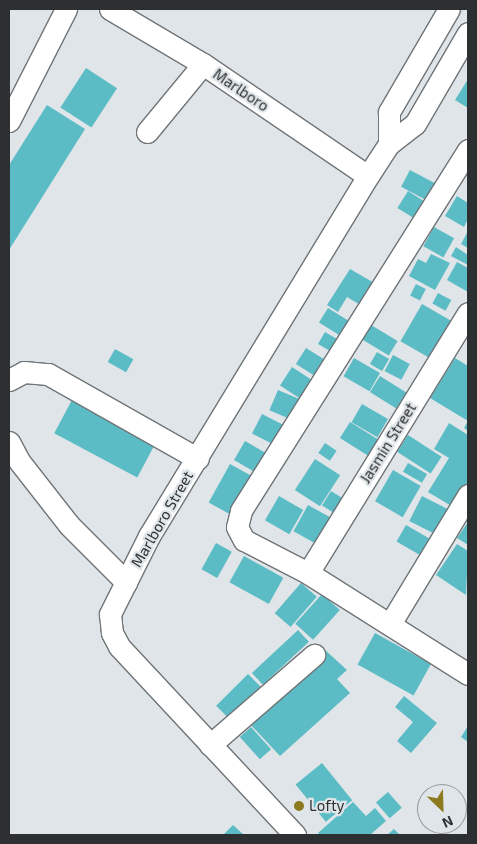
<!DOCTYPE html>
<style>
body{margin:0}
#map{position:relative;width:477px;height:844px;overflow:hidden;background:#dfe5e8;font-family:"Exo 2",sans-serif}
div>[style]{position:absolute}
.building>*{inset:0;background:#5cbcc5;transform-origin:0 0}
.roads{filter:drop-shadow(1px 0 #6f7477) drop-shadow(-1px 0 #6f7477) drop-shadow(0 1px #6f7477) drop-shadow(0 -1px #6f7477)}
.minor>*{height:21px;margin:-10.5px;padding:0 10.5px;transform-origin:10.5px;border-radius:10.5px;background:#fff}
.dots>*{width:14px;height:14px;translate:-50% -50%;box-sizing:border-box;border:2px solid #dfe5e8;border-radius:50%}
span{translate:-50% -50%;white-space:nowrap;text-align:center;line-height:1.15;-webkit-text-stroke:4.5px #dfe5e8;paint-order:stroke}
.street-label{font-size:15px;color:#2d3031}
.poi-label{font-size:15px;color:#2d3031}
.left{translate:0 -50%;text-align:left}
.frame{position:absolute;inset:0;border:10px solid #2d3031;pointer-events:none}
.north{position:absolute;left:417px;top:784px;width:50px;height:50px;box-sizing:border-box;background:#dfe5e8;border:1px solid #989d9f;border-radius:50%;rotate:156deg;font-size:14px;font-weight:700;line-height:20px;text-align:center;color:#2d3031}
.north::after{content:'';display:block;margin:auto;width:18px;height:22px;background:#8d7a1f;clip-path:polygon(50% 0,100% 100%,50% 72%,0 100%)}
</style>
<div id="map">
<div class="building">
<i style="left:86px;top:68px;width:37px;height:47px;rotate:33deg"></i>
<i style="clip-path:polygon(468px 79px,468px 108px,455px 100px)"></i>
<i style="clip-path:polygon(47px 105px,85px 129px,9px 250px,9px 165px)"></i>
<i style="left:410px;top:170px;width:32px;height:19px;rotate:28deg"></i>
<i style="left:408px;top:191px;width:22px;height:20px;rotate:32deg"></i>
<i style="clip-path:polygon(457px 196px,468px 203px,468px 219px,464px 227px,445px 216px)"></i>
<i style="left:434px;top:227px;width:23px;height:22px;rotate:29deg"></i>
<i style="clip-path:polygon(468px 231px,468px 248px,461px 244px)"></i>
<i style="clip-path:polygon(456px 247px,468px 255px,468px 265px,451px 256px)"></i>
<i style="clip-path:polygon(431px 254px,450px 263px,435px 290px,409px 276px,418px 259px,426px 263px)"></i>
<i style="clip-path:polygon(457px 262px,468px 268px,468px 292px,447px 280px)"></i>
<i style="clip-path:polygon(350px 269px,376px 284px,362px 306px,347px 297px,338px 312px,327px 305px)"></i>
<i style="left:416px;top:284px;width:11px;height:13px;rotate:27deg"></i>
<i style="left:438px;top:293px;width:15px;height:12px;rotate:28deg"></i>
<i style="left:422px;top:304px;width:36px;height:43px;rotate:30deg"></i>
<i style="left:328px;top:308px;width:28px;height:17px;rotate:32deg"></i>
<i style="left:371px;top:325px;width:31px;height:17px;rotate:31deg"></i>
<i style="left:325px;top:332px;width:14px;height:14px;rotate:30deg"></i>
<i style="left:306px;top:348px;width:28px;height:19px;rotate:32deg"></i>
<i style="left:115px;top:349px;width:21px;height:15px;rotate:29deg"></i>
<i style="left:377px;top:352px;width:14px;height:14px;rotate:30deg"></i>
<i style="left:393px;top:355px;width:19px;height:18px;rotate:28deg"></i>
<i style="left:354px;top:358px;width:30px;height:21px;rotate:30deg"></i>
<i style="clip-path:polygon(455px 358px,468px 366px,468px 431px,464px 428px,468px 421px,430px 398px)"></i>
<i style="left:292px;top:367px;width:27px;height:22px;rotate:33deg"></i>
<i style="left:380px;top:376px;width:31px;height:19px;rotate:32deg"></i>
<i style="left:278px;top:390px;width:25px;height:22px;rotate:23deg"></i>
<i style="left:73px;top:398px;width:94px;height:40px;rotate:28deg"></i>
<i style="left:362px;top:404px;width:30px;height:21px;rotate:30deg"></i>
<i style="left:262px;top:414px;width:28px;height:22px;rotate:27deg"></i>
<i style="left:350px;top:422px;width:36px;height:19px;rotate:32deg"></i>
<i style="clip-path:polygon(449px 423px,468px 435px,468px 482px,453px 507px,428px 492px,449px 458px,434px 449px)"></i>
<i style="left:408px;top:435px;width:40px;height:20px;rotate:33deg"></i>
<i style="left:245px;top:441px;width:30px;height:22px;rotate:30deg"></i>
<i style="left:325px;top:443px;width:14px;height:12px;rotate:34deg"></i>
<i style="left:315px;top:459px;width:30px;height:37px;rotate:33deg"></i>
<i style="left:408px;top:463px;width:22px;height:10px;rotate:30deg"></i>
<i style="left:230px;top:464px;width:29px;height:44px;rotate:29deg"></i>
<i style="left:393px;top:470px;width:32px;height:36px;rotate:30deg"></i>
<i style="left:331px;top:491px;width:19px;height:17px;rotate:32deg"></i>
<i style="left:279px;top:496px;width:28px;height:28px;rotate:30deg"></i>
<i style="left:422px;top:496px;width:31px;height:28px;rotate:27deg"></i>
<i style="left:308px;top:505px;width:31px;height:30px;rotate:29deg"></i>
<i style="clip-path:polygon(468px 522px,468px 545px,457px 538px)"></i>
<i style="left:406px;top:525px;width:32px;height:19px;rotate:30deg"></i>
<i style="left:216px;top:543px;width:18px;height:30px;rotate:29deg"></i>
<i style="clip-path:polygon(457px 544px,468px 551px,466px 595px,436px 575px)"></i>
<i style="left:244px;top:556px;width:45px;height:30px;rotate:29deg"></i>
<i style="left:301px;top:583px;width:21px;height:40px;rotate:41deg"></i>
<i style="left:322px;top:594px;width:24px;height:40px;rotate:42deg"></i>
<i style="left:298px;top:630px;width:16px;height:63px;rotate:47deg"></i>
<i style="left:375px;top:633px;width:64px;height:36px;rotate:29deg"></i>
<i style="clip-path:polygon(324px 649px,347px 670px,337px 679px,350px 693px,280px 756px,249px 723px)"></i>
<i style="left:248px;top:674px;width:18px;height:45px;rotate:45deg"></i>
<i style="clip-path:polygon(404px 696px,437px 723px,411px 753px,397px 741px,413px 722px,395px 707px)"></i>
<i style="clip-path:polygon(468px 726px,468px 742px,461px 737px)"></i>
<i style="left:251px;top:727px;width:30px;height:15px;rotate:48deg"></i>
<i style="left:322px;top:763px;width:48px;height:34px;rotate:51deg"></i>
<i style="left:388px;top:792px;width:21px;height:16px;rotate:49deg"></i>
<i style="clip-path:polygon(353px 802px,366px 816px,375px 808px,386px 821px,370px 835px,320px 835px,318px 833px)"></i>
<i style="clip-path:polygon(233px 825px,244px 835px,223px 835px)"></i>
<i style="clip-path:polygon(394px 829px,400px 835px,387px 835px)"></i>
</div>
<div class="roads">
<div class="minor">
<i style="left:110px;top:9px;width:108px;rotate:30.6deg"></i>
<i style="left:203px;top:64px;width:199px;rotate:34.2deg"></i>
<i style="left:9px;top:121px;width:126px;rotate:-63deg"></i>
<i style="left:147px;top:132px;width:88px;rotate:-50.5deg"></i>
<i style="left:389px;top:144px;width:32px;rotate:-90deg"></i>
<i style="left:389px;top:112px;width:119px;rotate:-59.8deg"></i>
<i style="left:468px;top:150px;width:426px;rotate:122.2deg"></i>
<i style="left:241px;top:511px;width:16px;rotate:104deg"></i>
<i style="left:237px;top:527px;width:15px;rotate:62deg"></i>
<i style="left:244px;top:540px;width:72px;rotate:27.3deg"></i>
<i style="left:308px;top:573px;width:189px;rotate:32.3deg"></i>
<i style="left:9px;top:380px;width:17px;rotate:-28deg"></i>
<i style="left:24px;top:372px;width:24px;rotate:5deg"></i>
<i style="left:48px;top:374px;width:172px;rotate:29.5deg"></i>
<i style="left:9px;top:442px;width:21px;rotate:62deg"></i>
<i style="left:19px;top:461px;width:81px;rotate:52deg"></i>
<i style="left:69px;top:525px;width:81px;rotate:45deg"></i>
<i style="left:308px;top:573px;width:305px;rotate:-58.4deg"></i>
<i style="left:390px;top:624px;width:151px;rotate:-58.8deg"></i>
<i style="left:210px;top:745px;width:138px;rotate:-40.9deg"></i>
<i style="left:295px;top:835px;width:258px;rotate:-133deg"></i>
<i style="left:119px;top:646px;width:15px;rotate:-118deg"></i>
<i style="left:112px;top:633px;width:19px;rotate:-96deg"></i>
<i style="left:110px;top:614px;width:87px;rotate:-63.4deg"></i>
<i style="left:149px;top:536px;width:421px;rotate:-58.7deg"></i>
<i style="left:368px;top:176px;width:38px;rotate:-57deg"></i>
<i style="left:389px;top:144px;width:33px;rotate:-38deg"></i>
<i style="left:415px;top:124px;width:105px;rotate:-59.8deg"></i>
</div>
</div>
<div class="dots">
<i style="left:299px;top:806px;background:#8d7a1f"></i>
</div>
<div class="street-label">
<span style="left:241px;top:90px;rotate:34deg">Marlboro</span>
<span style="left:388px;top:443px;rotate:-58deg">Jasmin Street</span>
<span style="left:162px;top:519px;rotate:-60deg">Marlboro Street</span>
</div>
<div class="poi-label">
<span class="left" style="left:309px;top:806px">Lofty</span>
</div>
<div class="frame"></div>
<div class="north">N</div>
</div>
